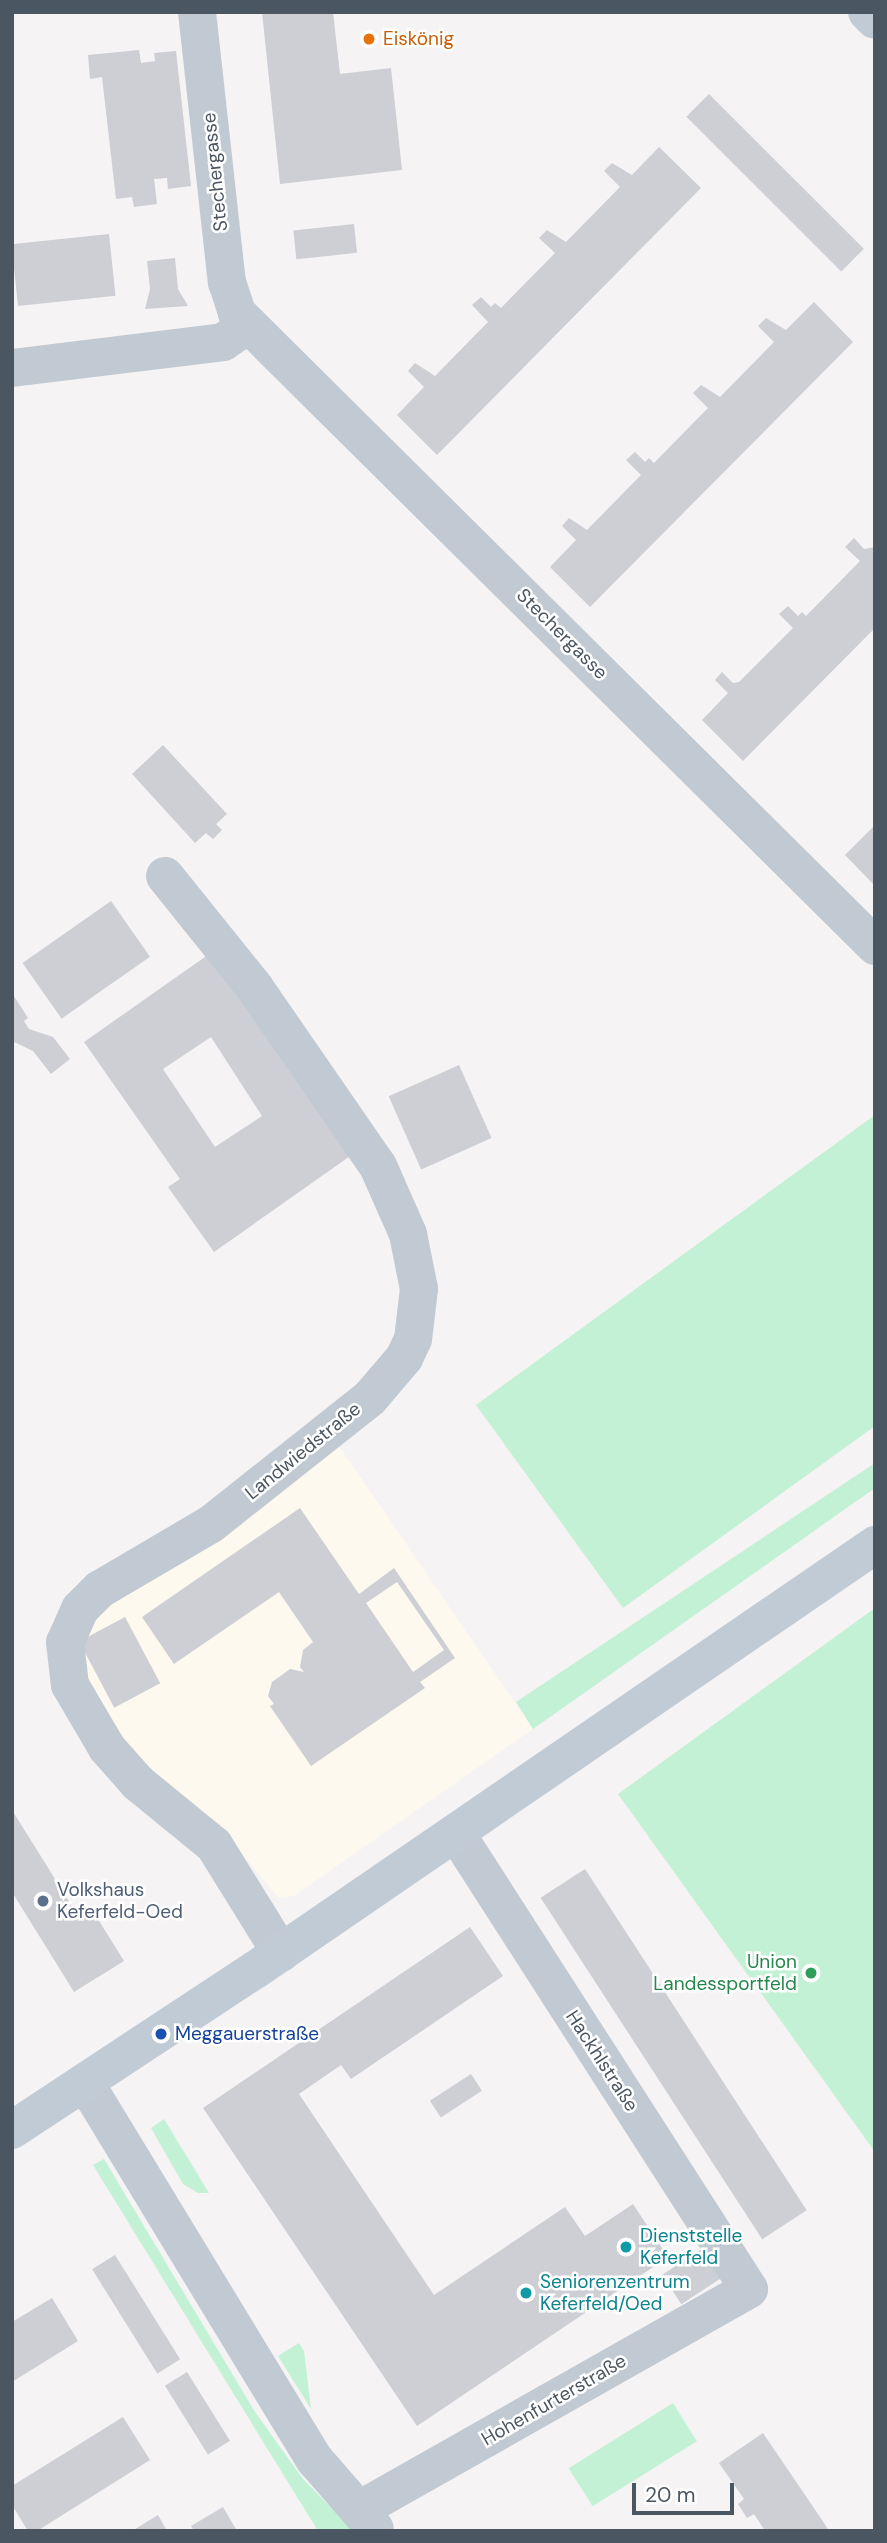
<!DOCTYPE html>
<meta charset="utf-8">
<style>
body{margin:0}
#map{position:relative;width:887px;height:2543px;overflow:hidden;background:#f5f3f3;font-family:"DM Sans",sans-serif}
div>[style]{position:absolute}
.commercial>*{inset:0;background:#fdf9ef}
.green>*{inset:0;background:#c3f1d5;transform-origin:0 0}
.building>*{inset:0;background:#cdcfd5;transform-origin:0 0}
.street>*{height:38px;margin:-19px;padding:0 19px;transform-origin:19px;border-radius:19px;background:#c1cad2}
.secondary>*{height:38px;margin:-19px;padding:0 19px;transform-origin:19px;border-radius:19px;background:#c1cbd6}
.dots>*{width:19px;height:19px;translate:-50% -50%;box-sizing:border-box;border:4px solid #fff;border-radius:50%}
span{translate:-50% -50%;white-space:nowrap;text-align:center;line-height:1.15;-webkit-text-stroke:5px #fff;paint-order:stroke}
.food-label{font-size:19px;color:#c56008}
.left{translate:0 -50%;text-align:left}
.street-label{font-size:19px;color:#4a5661}
.service-label{font-size:19px;color:#4e5e75}
.leisure-label{font-size:19px;color:#27864d}
.right{translate:-100% -50%;text-align:right}
.transit-label{font-size:19px;color:#164399}
.culture-label{font-size:19px;color:#0d838f}
.frame{position:absolute;inset:0;border:14px solid #4a5661;pointer-events:none}
.scale{position:absolute;left:632px;top:2483px;width:102px;height:32px;box-sizing:border-box;border:4px solid #4a5661;border-top:0;padding-left:9px;font-size:21px;line-height:24px;white-space:nowrap;color:#4a5661;-webkit-text-stroke:5px #fff;paint-order:stroke}
</style>
<div id="map">
<div class="commercial">
<i style="clip-path:polygon(335px 1440px,533px 1729px,294px 1896px,279px 1898px,232px 1842px,108px 1732px,76px 1646px,89px 1615px)"></i>
</div>
<div class="green">
<i style="clip-path:polygon(875px 1115px,875px 1426px,623px 1608px,476px 1405px)"></i>
<i style="clip-path:polygon(875px 1463px,875px 1488px,533px 1729px,516px 1702px)"></i>
<i style="clip-path:polygon(875px 1608px,875px 2152px,618px 1794px)"></i>
<i style="clip-path:polygon(164px 2119px,209px 2193px,198px 2193px,183px 2184px,151px 2128px)"></i>
<i style="clip-path:polygon(104px 2159px,255px 2412px,303px 2479px,354px 2531px,318px 2531px,93px 2165px)"></i>
<i style="clip-path:polygon(299px 2343px,304px 2351px,311px 2409px,278px 2356px)"></i>
<i style="left:673px;top:2403px;width:45px;height:123px;rotate:58deg"></i>
</div>
<div class="building">
<i style="clip-path:polygon(262px 12px,333px 12px,340px 74px,391px 68px,402px 170px,280px 184px)"></i>
<i style="clip-path:polygon(139px 50px,141px 63px,155px 61px,154px 53px,176px 51px,191px 186px,168px 189px,167px 178px,154px 179px,157px 204px,134px 207px,132px 197px,116px 199px,102px 77px,90px 79px,88px 55px)"></i>
<i style="left:709px;top:94px;width:219px;height:32px;rotate:45deg"></i>
<i style="clip-path:polygon(659px 147px,701px 188px,437px 455px,397px 415px,424px 387px,408px 371px,415px 363px,435px 376px,488px 322px,472px 305px,481px 297px,491px 307px,495px 303px,501px 308px,555px 253px,539px 238px,547px 230px,566px 242px,620px 187px,604px 171px,612px 163px,632px 175px)"></i>
<i style="left:354px;top:224px;width:29px;height:61px;rotate:84deg"></i>
<i style="left:109px;top:234px;width:62px;height:98px;rotate:84deg"></i>
<i style="clip-path:polygon(175px 258px,178px 289px,188px 306px,145px 309px,150px 289px,147px 261px)"></i>
<i style="clip-path:polygon(814px 302px,853px 342px,590px 607px,550px 567px,576px 540px,562px 526px,569px 518px,587px 530px,641px 475px,626px 460px,635px 452px,645px 462px,649px 458px,654px 463px,708px 408px,693px 393px,701px 385px,720px 397px,774px 342px,758px 326px,766px 318px,786px 330px)"></i>
<i style="clip-path:polygon(854px 538px,864px 549px,875px 547px,875px 628px,743px 761px,702px 720px,728px 693px,715px 680px,722px 672px,733px 683px,739px 682px,793px 628px,779px 614px,788px 606px,798px 616px,802px 612px,806px 616px,860px 561px,845px 547px)"></i>
<i style="clip-path:polygon(163px 745px,227px 814px,216px 824px,222px 830px,213px 839px,206px 833px,195px 843px,132px 774px)"></i>
<i style="clip-path:polygon(875px 825px,875px 886px,845px 855px)"></i>
<i style="left:111px;top:901px;width:68px;height:108px;rotate:55deg"></i>
<i style="clip-path:polygon(evenodd,212px 952px,353px 1154px,214px 1252px,168px 1187px,180px 1179px,84px 1042px,212px 952px,211px 1037px,262px 1116px,215px 1147px,163px 1069px,211px 1037px)"></i>
<i style="clip-path:polygon(12px 993px,28px 1018px,24px 1021px,29px 1029px,53px 1037px,70px 1059px,51px 1074px,33px 1051px,12px 1041px)"></i>
<i style="left:459px;top:1065px;width:80px;height:77px;rotate:66deg"></i>
<i style="clip-path:polygon(evenodd,300px 1508px,359px 1594px,394px 1568px,455px 1658px,420px 1682px,425px 1688px,311px 1766px,270px 1706px,274px 1704px,268px 1696px,272px 1682px,290px 1669px,304px 1672px,300px 1667px,303px 1650px,313px 1642px,279px 1592px,174px 1664px,142px 1617px,300px 1508px,397px 1582px,444px 1650px,413px 1672px,366px 1603px,397px 1582px)"></i>
<i style="left:125px;top:1617px;width:75px;height:52px;rotate:62deg"></i>
<i style="clip-path:polygon(12px 1810px,80px 1919px,93px 1911px,124px 1961px,74px 1992px,12px 1892px)"></i>
<i style="left:585px;top:1869px;width:407px;height:53px;rotate:57deg"></i>
<i style="clip-path:polygon(470px 1927px,503px 1976px,351px 2079px,341px 2065px,299px 2094px,434px 2295px,565px 2207px,585px 2236px,633px 2204px,668px 2257px,417px 2426px,203px 2108px)"></i>
<i style="left:471px;top:2074px;width:20px;height:49px;rotate:57deg"></i>
<i style="left:705px;top:2247px;width:35px;height:51px;rotate:57deg"></i>
<i style="left:115px;top:2255px;width:123px;height:27px;rotate:58deg"></i>
<i style="clip-path:polygon(52px 2298px,78px 2341px,12px 2382px,12px 2322px)"></i>
<i style="left:187px;top:2372px;width:81px;height:26px;rotate:58deg"></i>
<i style="clip-path:polygon(123px 2417px,150px 2460px,37px 2531px,28px 2531px,12px 2505px,12px 2486px)"></i>
<i style="clip-path:polygon(763px 2433px,822px 2520px,829px 2531px,765px 2531px,754px 2514px,747px 2518px,738px 2504px,744px 2499px,719px 2463px)"></i>
<i style="clip-path:polygon(223px 2507px,237px 2531px,194px 2531px,191px 2526px)"></i>
<i style="clip-path:polygon(158px 2515px,167px 2531px,132px 2531px)"></i>
</div>
<div class="street">
<i style="left:197px;top:12px;width:272px;rotate:83.7deg"></i>
<i style="left:227px;top:282px;width:33px;rotate:72deg"></i>
<i style="left:237px;top:313px;width:899px;rotate:44.77deg"></i>
<i style="left:12px;top:368px;width:213px;rotate:-7deg"></i>
<i style="left:223px;top:342px;width:30px;rotate:-34deg"></i>
<i style="left:165px;top:876px;width:144px;rotate:51.2deg"></i>
<i style="left:255px;top:988px;width:216px;rotate:55.4deg"></i>
<i style="left:378px;top:1166px;width:74px;rotate:66.2deg"></i>
<i style="left:408px;top:1234px;width:56px;rotate:78.7deg"></i>
<i style="left:419px;top:1289px;width:50px;rotate:96.8deg"></i>
<i style="left:413px;top:1339px;width:21px;rotate:115deg"></i>
<i style="left:404px;top:1358px;width:52px;rotate:130.4deg"></i>
<i style="left:370px;top:1398px;width:203px;rotate:141.6deg"></i>
<i style="left:211px;top:1524px;width:129px;rotate:149.6deg"></i>
<i style="left:100px;top:1589px;width:28px;rotate:135deg"></i>
<i style="left:80px;top:1609px;width:36px;rotate:114deg"></i>
<i style="left:65px;top:1642px;width:43px;rotate:83.4deg"></i>
<i style="left:70px;top:1685px;width:73px;rotate:59.6deg"></i>
<i style="left:107px;top:1748px;width:47px;rotate:48.5deg"></i>
<i style="left:138px;top:1783px;width:98px;rotate:39.2deg"></i>
<i style="left:214px;top:1845px;width:127px;rotate:58.2deg"></i>
<i style="left:86px;top:2084px;width:440px;rotate:58.7deg"></i>
<i style="left:315px;top:2460px;width:91px;rotate:49deg"></i>
<i style="left:359px;top:2510px;width:448px;rotate:-29.5deg"></i>
<i style="left:749px;top:2289px;width:542px;rotate:-122.72deg"></i>
</div>
<div class="secondary">
<i style="left:867px;top:12px;width:11px;rotate:45deg"></i>
<i style="left:12px;top:2130px;width:291px;rotate:-33.4deg"></i>
<i style="left:255px;top:1970px;width:752px;rotate:-34.43deg"></i>
</div>
<div class="dots">
<i style="left:369px;top:39px;background:#e8710a"></i>
<i style="left:43px;top:1901px;background:#5c6f8a"></i>
<i style="left:811px;top:1973px;background:#2e9e5b"></i>
<i style="left:161px;top:2034px;background:#1a4fb4"></i>
<i style="left:626px;top:2247px;background:#0f9aa8"></i>
<i style="left:526px;top:2293px;background:#0f9aa8"></i>
</div>
<div class="food-label">
<span class="left" style="left:383px;top:39px">Eiskönig</span>
</div>
<div class="street-label">
<span style="left:215px;top:172px;rotate:-96deg">Stechergasse</span>
<span style="left:562px;top:634px;rotate:45deg">Stechergasse</span>
<span style="left:303px;top:1451px;rotate:-39deg">Landwiedstraße</span>
<span style="left:602px;top:2061px;rotate:57deg">Hackhlstraße</span>
<span style="left:554px;top:2400px;rotate:-30deg">Hohenfurterstraße</span>
</div>
<div class="service-label">
<span class="left" style="left:57px;top:1901px">Volkshaus<br>Keferfeld-Oed</span>
</div>
<div class="leisure-label">
<span class="right" style="left:797px;top:1973px">Union<br>Landessportfeld</span>
</div>
<div class="transit-label">
<span class="left" style="left:175px;top:2034px">Meggauerstraße</span>
</div>
<div class="culture-label">
<span class="left" style="left:640px;top:2247px">Dienststelle<br>Keferfeld</span>
<span class="left" style="left:540px;top:2293px">Seniorenzentrum<br>Keferfeld/Oed</span>
</div>
<div class="frame"></div>
<div class="scale">20 m</div>
</div>
